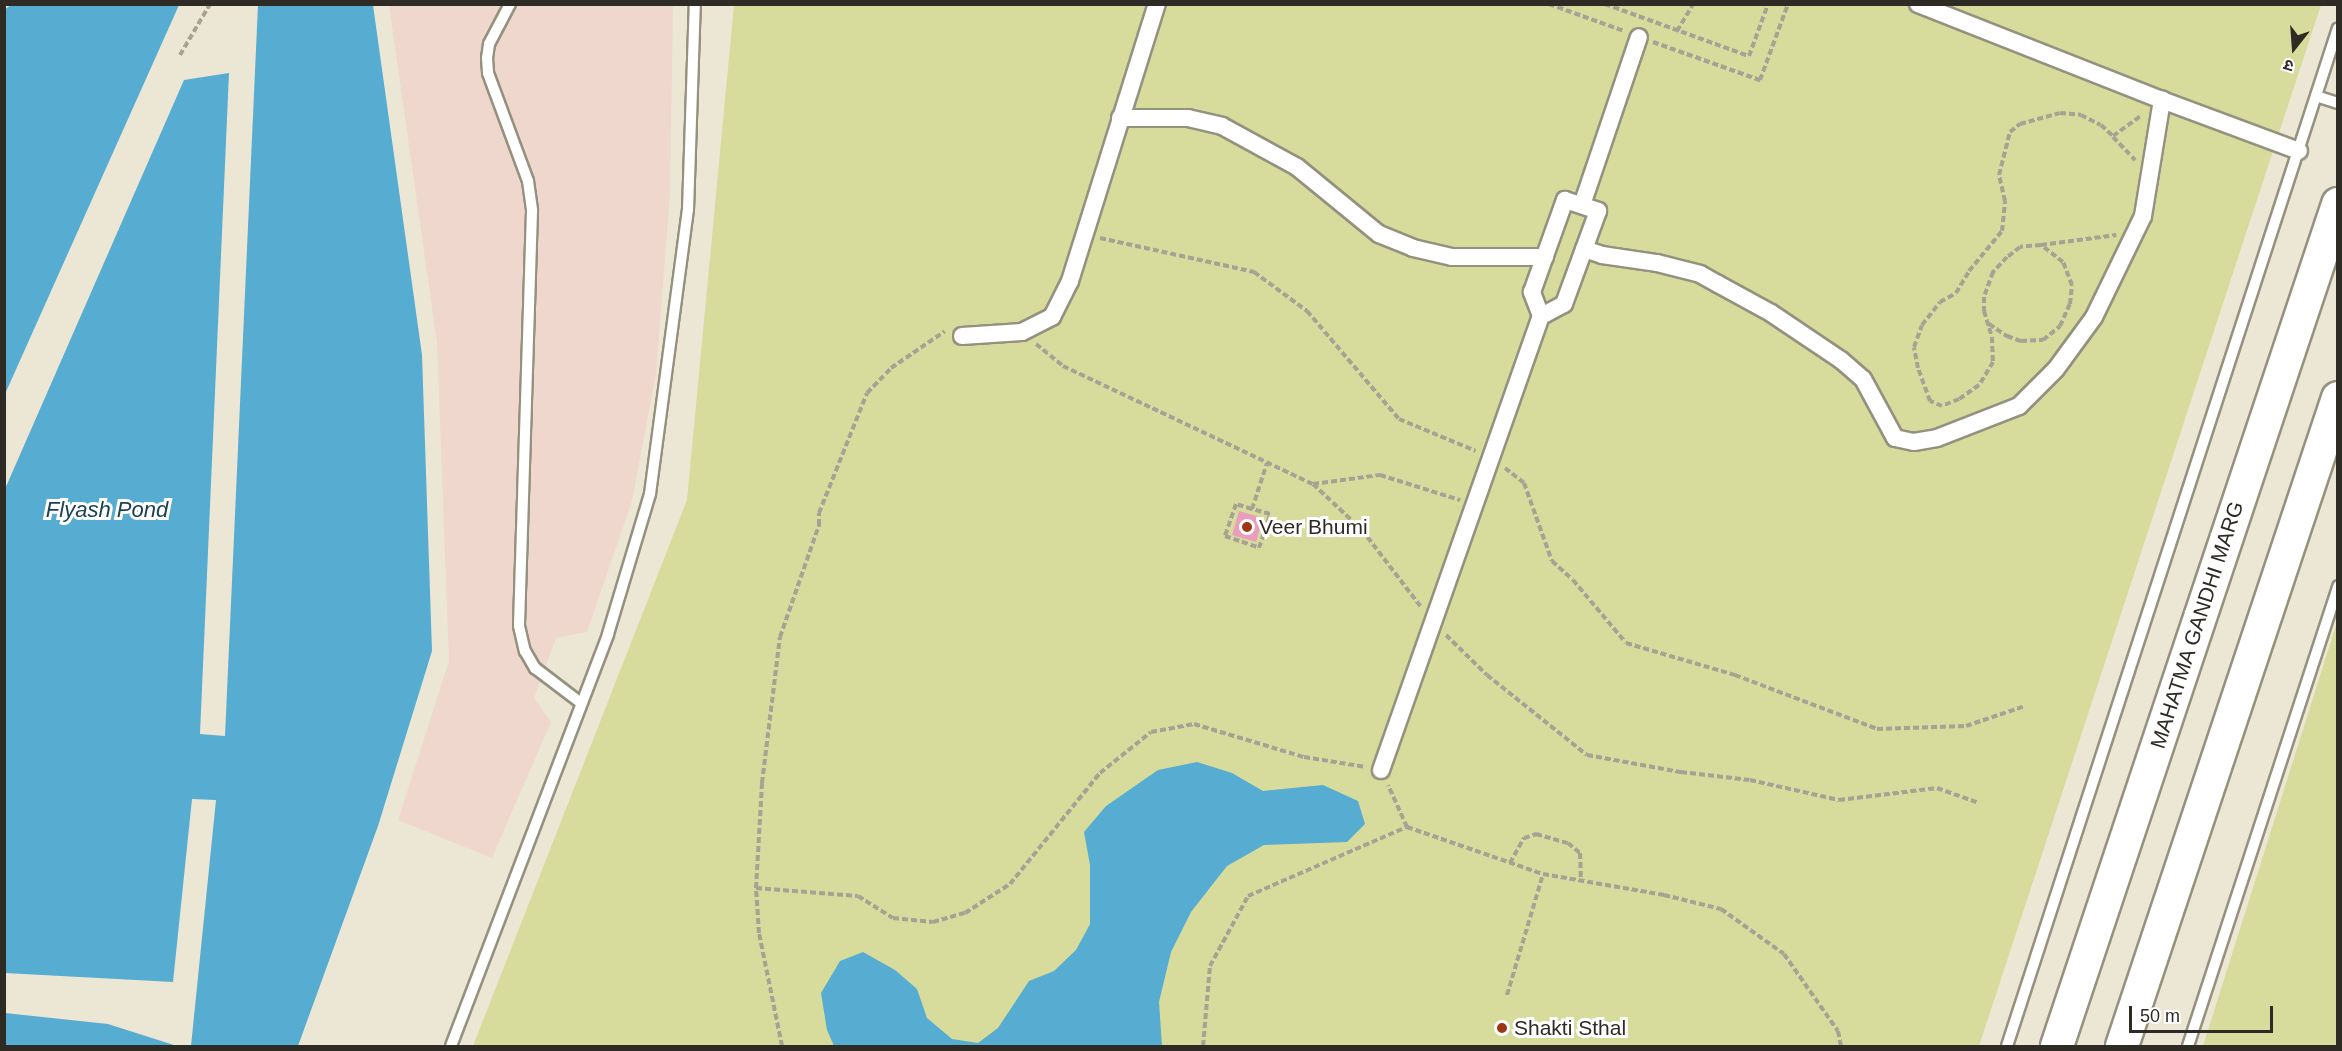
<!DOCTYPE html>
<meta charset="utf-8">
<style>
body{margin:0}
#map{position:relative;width:2342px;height:1051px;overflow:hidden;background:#ece7d4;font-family:Arial,"Noto Sans Devanagari",sans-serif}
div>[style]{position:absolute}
.commercial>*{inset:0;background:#efd7cd}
.green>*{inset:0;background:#d7db9b}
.water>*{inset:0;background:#56acd1}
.building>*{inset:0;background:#ea9dbd;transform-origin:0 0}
.path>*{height:4px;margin-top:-2px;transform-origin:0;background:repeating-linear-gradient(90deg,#a6a294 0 6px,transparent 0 9px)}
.roads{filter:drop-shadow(2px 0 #95917f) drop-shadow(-2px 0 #95917f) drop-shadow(0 2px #95917f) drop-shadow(0 -2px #95917f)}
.service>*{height:10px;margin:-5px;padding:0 5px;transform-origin:5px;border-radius:5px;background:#fff}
.pedestrian>*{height:16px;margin:-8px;padding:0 8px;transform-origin:8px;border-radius:8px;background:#fff}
.secondary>*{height:32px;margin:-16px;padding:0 16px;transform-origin:16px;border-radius:16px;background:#fff}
.dots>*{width:16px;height:16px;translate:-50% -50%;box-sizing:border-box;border:3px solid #fff;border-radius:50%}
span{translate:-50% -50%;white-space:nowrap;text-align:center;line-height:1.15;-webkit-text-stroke:6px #fff;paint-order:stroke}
.poi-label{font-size:21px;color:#2d2b24}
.left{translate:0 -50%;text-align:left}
.street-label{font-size:21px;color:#2d2b24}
.water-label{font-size:22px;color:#1b4152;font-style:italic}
.frame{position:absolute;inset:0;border:6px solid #2d2b24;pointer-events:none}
.north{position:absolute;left:2264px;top:18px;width:60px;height:60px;-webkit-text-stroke:4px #fff;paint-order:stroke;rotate:197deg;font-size:16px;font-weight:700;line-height:24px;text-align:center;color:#2d2b24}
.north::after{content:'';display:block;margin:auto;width:21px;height:27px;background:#2d2b24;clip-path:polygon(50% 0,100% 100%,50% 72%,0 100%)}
.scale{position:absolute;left:2129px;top:1006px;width:144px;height:27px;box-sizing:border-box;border:3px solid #2d2b24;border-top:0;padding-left:8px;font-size:18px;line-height:21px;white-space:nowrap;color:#2d2b24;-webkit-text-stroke:4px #fff;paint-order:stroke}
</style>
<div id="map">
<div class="commercial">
<i style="clip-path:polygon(389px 5px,673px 5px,670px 194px,656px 374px,632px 501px,587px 632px,556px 638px,534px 698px,551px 722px,492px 858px,398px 820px,449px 661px,437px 343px)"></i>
</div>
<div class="green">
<i style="clip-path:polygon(734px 5px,2321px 5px,1979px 1046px,473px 1046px,687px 500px)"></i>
<i style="clip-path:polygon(2337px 622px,2337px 1046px,2203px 1046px)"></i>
</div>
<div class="water">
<i style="clip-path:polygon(11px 5px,179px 5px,5px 394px,4px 10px)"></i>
<i style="clip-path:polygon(258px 5px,373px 5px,422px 355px,432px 651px,378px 826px,298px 1046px,191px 1046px,216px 800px,192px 799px,173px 982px,5px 973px,5px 489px,184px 80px,229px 73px,200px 734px,225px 736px)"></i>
<i style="clip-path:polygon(1197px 762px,1232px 773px,1263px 791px,1323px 785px,1358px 801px,1365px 824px,1347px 842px,1264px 845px,1227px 866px,1191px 912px,1171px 952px,1159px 1002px,1162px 1046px,834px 1046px,827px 1030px,821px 993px,840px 961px,863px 952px,895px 970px,917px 989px,927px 1018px,952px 1039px,978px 1043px,998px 1028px,1029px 981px,1054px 971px,1076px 950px,1090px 924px,1090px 865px,1084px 832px,1106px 806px,1158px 770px)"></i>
<i style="clip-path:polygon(5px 1013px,108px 1024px,177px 1046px,5px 1046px)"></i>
</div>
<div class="building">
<i style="left:1239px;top:511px;width:25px;height:25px;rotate:16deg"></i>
</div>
<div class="path">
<i style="left:1549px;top:4px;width:80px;rotate:19.8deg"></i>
<i style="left:1605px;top:4px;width:153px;rotate:19.9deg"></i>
<i style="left:1749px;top:56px;width:55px;rotate:-69.9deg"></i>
<i style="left:1677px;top:31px;width:31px;rotate:-59deg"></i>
<i style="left:1653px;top:42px;width:114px;rotate:19.6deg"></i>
<i style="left:1760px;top:80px;width:81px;rotate:-69.8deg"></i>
<i style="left:180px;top:55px;width:59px;rotate:-59.5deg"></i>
<i style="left:2113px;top:137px;width:32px;rotate:46deg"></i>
<i style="left:1100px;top:238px;width:158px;rotate:12.4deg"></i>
<i style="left:1254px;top:272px;width:66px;rotate:36.3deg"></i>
<i style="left:1307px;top:311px;width:142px;rotate:49.6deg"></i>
<i style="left:1399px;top:419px;width:83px;rotate:22.6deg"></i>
<i style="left:2041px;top:245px;width:76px;rotate:-7.6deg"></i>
<i style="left:1989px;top:324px;width:22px;rotate:34deg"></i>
<i style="left:2007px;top:336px;width:15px;rotate:20deg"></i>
<i style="left:2021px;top:341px;width:22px;rotate:-3deg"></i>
<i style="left:2043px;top:340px;width:22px;rotate:-39deg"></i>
<i style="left:2060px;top:326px;width:24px;rotate:-66deg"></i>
<i style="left:2070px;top:304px;width:19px;rotate:-84deg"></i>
<i style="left:2072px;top:285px;width:25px;rotate:-111deg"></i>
<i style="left:2063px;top:262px;width:28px;rotate:-142deg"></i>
<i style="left:2041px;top:245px;width:21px;rotate:175deg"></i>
<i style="left:2020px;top:247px;width:16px;rotate:142deg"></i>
<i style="left:2007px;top:257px;width:21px;rotate:133deg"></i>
<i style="left:1993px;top:272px;width:27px;rotate:110deg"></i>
<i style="left:1984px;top:297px;width:14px;rotate:90deg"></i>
<i style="left:1984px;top:311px;width:27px;rotate:73deg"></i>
<i style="left:1992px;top:337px;width:25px;rotate:88deg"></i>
<i style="left:1993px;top:362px;width:27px;rotate:121deg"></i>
<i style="left:1979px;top:385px;width:24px;rotate:145deg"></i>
<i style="left:1959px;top:399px;width:18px;rotate:158deg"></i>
<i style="left:1942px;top:406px;width:13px;rotate:-157deg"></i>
<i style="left:1930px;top:401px;width:35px;rotate:-110deg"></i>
<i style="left:1918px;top:368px;width:21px;rotate:-101deg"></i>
<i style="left:1914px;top:347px;width:23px;rotate:-70deg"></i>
<i style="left:1922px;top:325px;width:29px;rotate:-52deg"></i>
<i style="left:1940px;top:302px;width:18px;rotate:-29deg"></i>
<i style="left:1956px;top:293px;width:26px;rotate:-59deg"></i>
<i style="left:1969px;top:271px;width:52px;rotate:-50.5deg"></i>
<i style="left:2002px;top:231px;width:30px;rotate:-84deg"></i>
<i style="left:2005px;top:201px;width:27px;rotate:-103deg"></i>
<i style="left:1999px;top:175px;width:44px;rotate:-75.7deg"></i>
<i style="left:2010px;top:132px;width:13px;rotate:-39deg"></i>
<i style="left:2020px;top:124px;width:41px;rotate:-15.4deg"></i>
<i style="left:2060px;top:113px;width:21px;rotate:5deg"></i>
<i style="left:2081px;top:115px;width:22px;rotate:27deg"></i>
<i style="left:2101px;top:125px;width:16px;rotate:43deg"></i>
<i style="left:2113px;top:136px;width:36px;rotate:-36deg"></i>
<i style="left:1036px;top:344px;width:35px;rotate:39deg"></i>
<i style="left:1063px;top:366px;width:276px;rotate:25.3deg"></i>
<i style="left:1313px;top:484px;width:67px;rotate:43.2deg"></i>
<i style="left:1362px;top:530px;width:97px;rotate:52.5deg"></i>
<i style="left:1505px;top:468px;width:24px;rotate:38deg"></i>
<i style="left:1524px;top:483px;width:83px;rotate:70.3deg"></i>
<i style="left:1552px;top:561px;width:28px;rotate:42deg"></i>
<i style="left:1573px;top:580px;width:82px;rotate:49.9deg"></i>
<i style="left:1626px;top:643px;width:114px;rotate:16.4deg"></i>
<i style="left:1735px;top:675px;width:152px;rotate:20.8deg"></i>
<i style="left:1877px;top:729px;width:89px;rotate:-1.9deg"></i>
<i style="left:1966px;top:726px;width:62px;rotate:-18.7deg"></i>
<i style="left:1313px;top:484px;width:68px;rotate:-7.7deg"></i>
<i style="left:1380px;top:475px;width:84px;rotate:17.4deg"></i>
<i style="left:1252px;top:509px;width:17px;rotate:-163deg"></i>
<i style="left:1236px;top:504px;width:34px;rotate:109deg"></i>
<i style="left:1225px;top:536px;width:36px;rotate:19deg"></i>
<i style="left:1259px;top:548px;width:36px;rotate:-72deg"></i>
<i style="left:1270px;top:514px;width:19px;rotate:-164deg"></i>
<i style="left:1252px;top:509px;width:48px;rotate:-71.9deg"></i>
<i style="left:1446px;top:635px;width:57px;rotate:44.3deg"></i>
<i style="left:1487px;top:675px;width:128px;rotate:38.7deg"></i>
<i style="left:1587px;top:755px;width:96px;rotate:10.3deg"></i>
<i style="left:1681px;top:772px;width:69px;rotate:6.6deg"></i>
<i style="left:1750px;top:780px;width:91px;rotate:12.7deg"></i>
<i style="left:1839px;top:800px;width:99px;rotate:-7deg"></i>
<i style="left:1937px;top:788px;width:45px;rotate:19.7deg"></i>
<i style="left:1407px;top:827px;width:144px;rotate:19.1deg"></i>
<i style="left:1543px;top:874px;width:123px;rotate:9.8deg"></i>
<i style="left:1664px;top:895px;width:59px;rotate:13.8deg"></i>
<i style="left:1721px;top:909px;width:77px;rotate:35.5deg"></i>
<i style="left:1784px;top:954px;width:94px;rotate:55deg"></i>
<i style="left:1838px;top:1031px;width:15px;rotate:79deg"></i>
<i style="left:1510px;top:863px;width:29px;rotate:-61deg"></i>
<i style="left:1524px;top:838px;width:13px;rotate:-18deg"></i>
<i style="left:1536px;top:834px;width:33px;rotate:16deg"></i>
<i style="left:1568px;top:843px;width:16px;rotate:40deg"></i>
<i style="left:1580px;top:853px;width:28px;rotate:88deg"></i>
<i style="left:756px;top:888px;width:102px;rotate:4.5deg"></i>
<i style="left:858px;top:896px;width:41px;rotate:32.2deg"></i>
<i style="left:893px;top:918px;width:40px;rotate:5.7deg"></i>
<i style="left:933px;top:922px;width:33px;rotate:-16deg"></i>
<i style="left:965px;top:913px;width:54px;rotate:-32.8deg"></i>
<i style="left:1010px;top:884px;width:143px;rotate:-51deg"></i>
<i style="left:1100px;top:773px;width:65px;rotate:-38.8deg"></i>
<i style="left:1151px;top:732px;width:44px;rotate:-10.5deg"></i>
<i style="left:1194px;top:724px;width:115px;rotate:16.7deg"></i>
<i style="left:1304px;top:757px;width:63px;rotate:9.2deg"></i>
<i style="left:1507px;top:995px;width:126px;rotate:-73.4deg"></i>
<i style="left:782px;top:1046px;width:115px;rotate:-101.5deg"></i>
<i style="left:759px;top:933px;width:45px;rotate:-93.8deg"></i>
<i style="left:756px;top:888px;width:105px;rotate:-86.7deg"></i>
<i style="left:762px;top:783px;width:147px;rotate:-83deg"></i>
<i style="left:780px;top:637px;width:119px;rotate:-70.8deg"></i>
<i style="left:819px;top:525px;width:12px;rotate:-90deg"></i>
<i style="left:819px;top:513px;width:129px;rotate:-68.2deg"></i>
<i style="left:867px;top:393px;width:35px;rotate:-46deg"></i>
<i style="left:891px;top:368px;width:65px;rotate:-34.4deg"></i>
<i style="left:1203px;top:1046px;width:80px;rotate:-85deg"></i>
<i style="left:1210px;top:966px;width:80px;rotate:-61.5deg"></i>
<i style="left:1248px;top:896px;width:173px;rotate:-23.5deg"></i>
<i style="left:1407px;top:827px;width:46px;rotate:-114.3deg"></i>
</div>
<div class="roads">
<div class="service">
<i style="left:510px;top:4px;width:45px;rotate:117.7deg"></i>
<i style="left:489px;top:44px;width:14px;rotate:98deg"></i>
<i style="left:487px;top:58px;width:15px;rotate:86deg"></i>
<i style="left:488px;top:73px;width:115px;rotate:69.7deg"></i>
<i style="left:528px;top:181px;width:30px;rotate:82deg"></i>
<i style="left:532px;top:211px;width:415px;rotate:91.8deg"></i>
<i style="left:519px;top:626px;width:26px;rotate:77deg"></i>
<i style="left:525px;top:651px;width:20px;rotate:60deg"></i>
<i style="left:535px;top:668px;width:58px;rotate:37.3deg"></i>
<i style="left:2316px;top:96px;width:23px;rotate:18deg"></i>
<i style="left:451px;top:1046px;width:441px;rotate:-69.1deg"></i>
<i style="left:608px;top:634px;width:146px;rotate:-73.3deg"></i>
<i style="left:650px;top:494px;width:287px;rotate:-82.4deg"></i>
<i style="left:688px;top:210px;width:206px;rotate:-88.1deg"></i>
<i style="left:2007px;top:1046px;width:1070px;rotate:-71.99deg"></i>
<i style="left:2188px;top:1046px;width:484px;rotate:-71.9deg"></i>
</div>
<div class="pedestrian">
<i style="left:1918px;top:4px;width:262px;rotate:21.5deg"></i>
<i style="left:2162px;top:100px;width:146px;rotate:20.4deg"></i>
<i style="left:1120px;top:118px;width:68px"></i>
<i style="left:1188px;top:118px;width:35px;rotate:13deg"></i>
<i style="left:1222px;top:126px;width:85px;rotate:28.7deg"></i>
<i style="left:1297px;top:167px;width:106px;rotate:39.3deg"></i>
<i style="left:1379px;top:234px;width:37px;rotate:22deg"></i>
<i style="left:1413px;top:248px;width:40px;rotate:13deg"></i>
<i style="left:1452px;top:257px;width:93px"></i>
<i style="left:1565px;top:200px;width:35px;rotate:18deg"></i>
<i style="left:1598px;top:211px;width:99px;rotate:110.1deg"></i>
<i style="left:1564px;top:304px;width:26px;rotate:152deg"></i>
<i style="left:1541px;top:316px;width:26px;rotate:-111deg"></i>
<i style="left:1532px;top:292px;width:98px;rotate:-70.3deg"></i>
<i style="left:1582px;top:205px;width:177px;rotate:-71.3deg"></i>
<i style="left:1584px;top:249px;width:19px;rotate:18deg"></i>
<i style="left:1602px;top:255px;width:56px;rotate:8.3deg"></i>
<i style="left:1657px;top:263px;width:44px;rotate:14.3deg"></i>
<i style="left:1700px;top:274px;width:21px;rotate:29deg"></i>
<i style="left:1718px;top:284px;width:60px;rotate:28.7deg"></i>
<i style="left:1771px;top:313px;width:84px;rotate:33.9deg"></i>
<i style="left:1841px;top:360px;width:29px;rotate:41deg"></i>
<i style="left:1863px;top:379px;width:67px;rotate:61.5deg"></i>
<i style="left:1895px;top:438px;width:19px;rotate:12deg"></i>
<i style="left:1914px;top:442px;width:23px;rotate:-10deg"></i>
<i style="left:1937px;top:438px;width:88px;rotate:-21.3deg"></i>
<i style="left:2019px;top:406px;width:52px;rotate:-45deg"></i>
<i style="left:2056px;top:369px;width:64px;rotate:-53.8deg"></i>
<i style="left:2094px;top:317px;width:112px;rotate:-64.1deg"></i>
<i style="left:2143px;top:216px;width:118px;rotate:-80.7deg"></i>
<i style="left:962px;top:336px;width:60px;rotate:-3.8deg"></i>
<i style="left:1022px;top:332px;width:34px;rotate:-27deg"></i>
<i style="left:1052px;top:317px;width:40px;rotate:-63.4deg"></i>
<i style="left:1070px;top:281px;width:290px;rotate:-72.6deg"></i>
<i style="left:1381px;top:770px;width:481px;rotate:-70.6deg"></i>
</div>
<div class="secondary">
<i style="left:2057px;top:1046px;width:888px;rotate:-71.54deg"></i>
<i style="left:2122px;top:1046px;width:683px;rotate:-71.57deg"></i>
</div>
</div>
<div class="dots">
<i style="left:1247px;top:527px;background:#9d3615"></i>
<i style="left:1502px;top:1028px;background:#9d3615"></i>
</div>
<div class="poi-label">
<span class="left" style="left:1259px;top:527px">Veer Bhumi</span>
<span class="left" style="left:1514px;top:1028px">Shakti Sthal</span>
</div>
<div class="street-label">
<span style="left:2197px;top:625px;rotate:-72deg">MAHATMA GANDHI MARG</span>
</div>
<div class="water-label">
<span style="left:107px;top:510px">Flyash Pond</span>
</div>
<div class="frame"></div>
<div class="north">उ</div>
<div class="scale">50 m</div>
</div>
